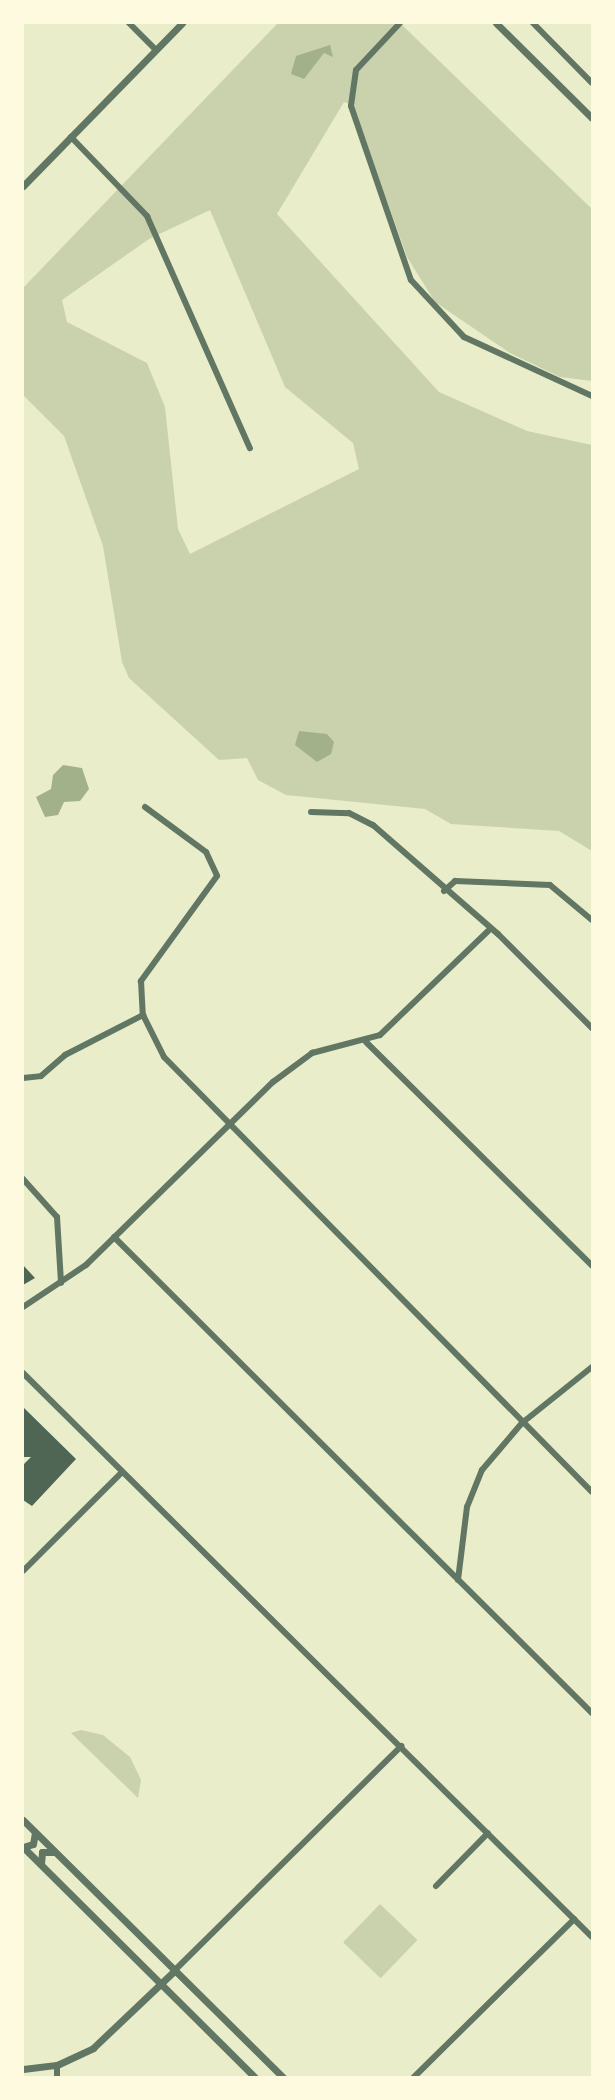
<!DOCTYPE html>
<style>
body{margin:0}
#map{position:relative;width:615px;height:2100px;overflow:hidden;background:#e9edc9;font-family:"Archivo Narrow",sans-serif}
div>[style]{position:absolute}
.green>*{inset:0;background:#cad2ad;transform-origin:0 0}
.water>*{inset:0;background:#a3b18a}
.building>*{inset:0;background:#4f6655}
.minor>*{height:6px;margin:-3px;padding:0 3px;transform-origin:3px;border-radius:3px;background:#617663}
.tertiary>*{height:7px;margin:-3.5px;padding:0 3.5px;transform-origin:3.5px;border-radius:3.5px;background:#617663}
span{translate:-50% -50%;white-space:nowrap;text-align:center;line-height:1.15;-webkit-text-stroke:5px #fefae0;paint-order:stroke}
.frame{position:absolute;inset:0;border:24px solid #fefae0;pointer-events:none}
</style>
<div id="map">
<div class="green">
<i style="clip-path:polygon(evenodd,278px 23px,400px 23px,592px 209px,592px 381px,560px 377px,510px 353px,435px 302px,407px 257px,353px 105px,344px 102px,277px 214px,439px 392px,527px 431px,592px 445px,592px 851px,559px 831px,451px 824px,425px 809px,286px 795px,258px 780px,247px 758px,219px 760px,129px 678px,122px 662px,103px 546px,64px 436px,23px 395px,23px 288px,278px 23px,210px 210px,285px 387px,353px 443px,359px 469px,190px 554px,178px 529px,165px 407px,147px 363px,67px 322px,62px 300px,149px 239px,210px 210px)"></i>
<i style="clip-path:polygon(81px 1730px,103px 1735px,130px 1757px,141px 1780px,138px 1798px,71px 1733px)"></i>
<i style="left:380px;top:1904px;width:52px;height:53px;rotate:44deg"></i>
</div>
<div class="water">
<i style="clip-path:polygon(330px 45px,333px 57px,324px 53px,304px 79px,291px 74px,296px 56px)"></i>
<i style="clip-path:polygon(299px 731px,327px 734px,334px 742px,331px 754px,317px 762px,295px 745px)"></i>
<i style="clip-path:polygon(63px 765px,82px 768px,89px 789px,80px 801px,64px 802px,58px 815px,45px 817px,36px 797px,51px 789px,53px 775px)"></i>
</div>
<div class="building">
<i style="clip-path:polygon(23px 1265px,35px 1278px,23px 1285px)"></i>
<i style="clip-path:polygon(23px 1407px,76px 1459px,32px 1506px,23px 1500px,23px 1465px,31px 1457px,23px 1457px)"></i>
</div>
<div class="minor">
<i style="left:129px;top:23px;width:38px;rotate:45deg"></i>
<i style="left:400px;top:23px;width:64px;rotate:133.1deg"></i>
<i style="left:356px;top:70px;width:36px;rotate:98deg"></i>
<i style="left:351px;top:106px;width:184px;rotate:71deg"></i>
<i style="left:411px;top:280px;width:78px;rotate:47.1deg"></i>
<i style="left:464px;top:337px;width:141px;rotate:24.7deg"></i>
<i style="left:533px;top:23px;width:84px;rotate:45.5deg"></i>
<i style="left:71px;top:137px;width:110px;rotate:46.1deg"></i>
<i style="left:147px;top:216px;width:254px;rotate:66.1deg"></i>
<i style="left:145px;top:807px;width:76px;rotate:36.4deg"></i>
<i style="left:206px;top:852px;width:26px;rotate:65deg"></i>
<i style="left:217px;top:876px;width:130px;rotate:125.9deg"></i>
<i style="left:141px;top:981px;width:34px;rotate:87deg"></i>
<i style="left:143px;top:1015px;width:47px;rotate:63.4deg"></i>
<i style="left:164px;top:1057px;width:610px;rotate:45.46deg"></i>
<i style="left:311px;top:812px;width:38px;rotate:2deg"></i>
<i style="left:349px;top:813px;width:27px;rotate:27deg"></i>
<i style="left:373px;top:825px;width:166px;rotate:41.1deg"></i>
<i style="left:498px;top:934px;width:133px;rotate:45deg"></i>
<i style="left:444px;top:891px;width:15px;rotate:-42deg"></i>
<i style="left:455px;top:881px;width:95px;rotate:2.4deg"></i>
<i style="left:550px;top:885px;width:55px;rotate:39.8deg"></i>
<i style="left:366px;top:1042px;width:318px;rotate:44.7deg"></i>
<i style="left:23px;top:1078px;width:18px;rotate:-6deg"></i>
<i style="left:41px;top:1076px;width:32px;rotate:-41deg"></i>
<i style="left:65px;top:1055px;width:88px;rotate:-27.1deg"></i>
<i style="left:23px;top:1179px;width:51px;rotate:48.2deg"></i>
<i style="left:57px;top:1217px;width:66px;rotate:86.5deg"></i>
<i style="left:114px;top:1237px;width:675px;rotate:44.88deg"></i>
<i style="left:23px;top:1307px;width:76px;rotate:-33.7deg"></i>
<i style="left:86px;top:1265px;width:262px;rotate:-44.4deg"></i>
<i style="left:273px;top:1082px;width:49px;rotate:-36.6deg"></i>
<i style="left:312px;top:1053px;width:70px;rotate:-14.8deg"></i>
<i style="left:380px;top:1035px;width:150px;rotate:-43.9deg"></i>
<i style="left:23px;top:1373px;width:801px;rotate:44.75deg"></i>
<i style="left:23px;top:1571px;width:140px;rotate:-45deg"></i>
<i style="left:458px;top:1580px;width:74px;rotate:-83deg"></i>
<i style="left:467px;top:1507px;width:40px;rotate:-68deg"></i>
<i style="left:482px;top:1470px;width:62px;rotate:-49.6deg"></i>
<i style="left:522px;top:1423px;width:90px;rotate:-38.7deg"></i>
<i style="left:436px;top:1886px;width:74px;rotate:-45.5deg"></i>
<i style="left:174px;top:1971px;width:320px;rotate:-44.7deg"></i>
<i style="left:57px;top:2065px;width:12px;rotate:90deg"></i>
<i style="left:414px;top:2077px;width:225px;rotate:-44.6deg"></i>
</div>
<div class="tertiary">
<i style="left:496px;top:23px;width:135px;rotate:44.7deg"></i>
<i style="left:23px;top:186px;width:228px;rotate:-45.7deg"></i>
<i style="left:23px;top:1820px;width:366px;rotate:44.7deg"></i>
<i style="left:23px;top:1847px;width:327px;rotate:44.8deg"></i>
<i style="left:23px;top:1847px;width:10px;rotate:-17deg"></i>
<i style="left:33px;top:1844px;width:11px;rotate:-80deg"></i>
<i style="left:41px;top:1864px;width:12px;rotate:-85deg"></i>
<i style="left:42px;top:1852px;width:12px"></i>
<i style="left:23px;top:2069px;width:34px;rotate:-7deg"></i>
<i style="left:57px;top:2065px;width:40px;rotate:-25deg"></i>
<i style="left:93px;top:2048px;width:112px;rotate:-43.5deg"></i>
</div>
<div class="frame"></div>
</div>
